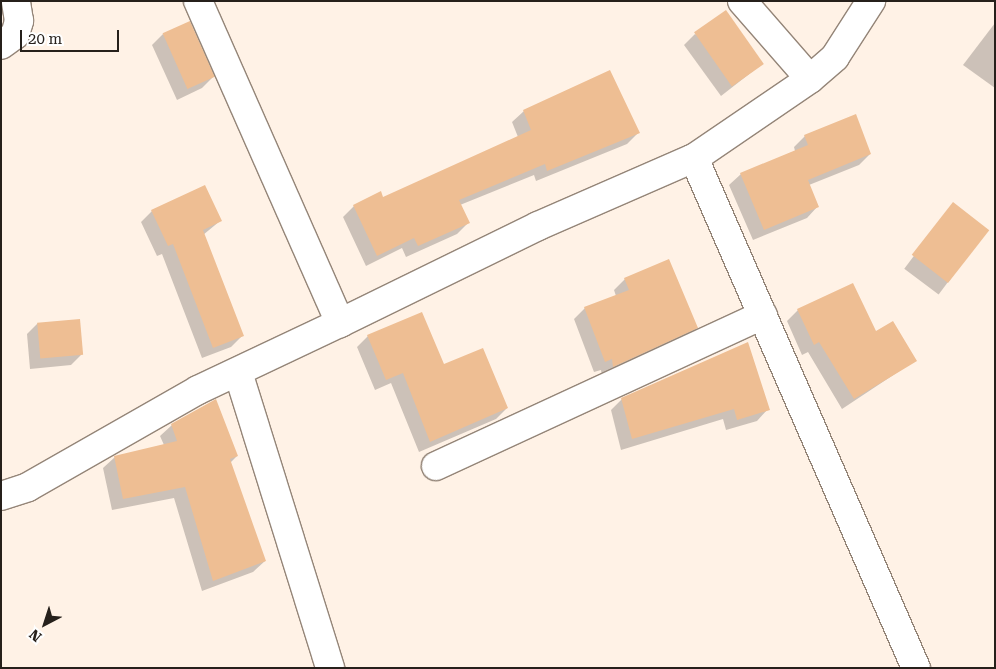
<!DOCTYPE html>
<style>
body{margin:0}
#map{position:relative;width:996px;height:669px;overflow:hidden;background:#fff2e6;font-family:"Roboto Serif",serif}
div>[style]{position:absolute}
.shadow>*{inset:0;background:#0003;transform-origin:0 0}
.building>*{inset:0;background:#eebe93;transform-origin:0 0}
.roads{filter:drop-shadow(1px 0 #948578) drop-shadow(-1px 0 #948578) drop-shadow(0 1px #948578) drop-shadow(0 -1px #948578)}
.minor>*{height:28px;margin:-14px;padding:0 14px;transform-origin:14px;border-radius:14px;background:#fff}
span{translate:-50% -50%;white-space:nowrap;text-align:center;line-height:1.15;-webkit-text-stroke:4px #fff;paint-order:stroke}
.frame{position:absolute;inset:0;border:2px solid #26201b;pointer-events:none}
.north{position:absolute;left:20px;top:599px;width:50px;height:50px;-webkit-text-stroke:4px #fff;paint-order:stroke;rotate:220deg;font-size:14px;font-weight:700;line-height:20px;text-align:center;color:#26201b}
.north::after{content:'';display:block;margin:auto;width:18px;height:22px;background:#26201b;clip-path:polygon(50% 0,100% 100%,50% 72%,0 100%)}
.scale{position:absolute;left:20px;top:30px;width:99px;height:22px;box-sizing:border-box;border:2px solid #26201b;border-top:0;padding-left:6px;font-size:15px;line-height:18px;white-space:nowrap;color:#26201b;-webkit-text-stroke:4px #fff;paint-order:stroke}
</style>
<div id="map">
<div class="shadow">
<i style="clip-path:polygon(995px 23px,995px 88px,963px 65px)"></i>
<i style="clip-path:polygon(163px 34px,213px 77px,202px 88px,177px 100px,152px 45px)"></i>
<i style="clip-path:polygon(695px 34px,762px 64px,721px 96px,684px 45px)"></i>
<i style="clip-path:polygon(524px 111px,638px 133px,627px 144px,536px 181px,534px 175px,460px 205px,468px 223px,457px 234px,406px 257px,402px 248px,366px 266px,343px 217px,354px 206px,383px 198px,518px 137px,512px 122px)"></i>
<i style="clip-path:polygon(805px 136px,870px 154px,859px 165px,809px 185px,818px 206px,807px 218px,753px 240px,729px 185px,741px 174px,795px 151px,794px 147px)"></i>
<i style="left:953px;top:204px;width:43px;height:81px;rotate:37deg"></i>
<i style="clip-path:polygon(152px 211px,220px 221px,203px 235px,242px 336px,231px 347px,202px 358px,162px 254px,157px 256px,141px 222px)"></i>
<i style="clip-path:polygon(625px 279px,697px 328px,685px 339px,602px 377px,601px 370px,594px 372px,574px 319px,585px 308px,616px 296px,614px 290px)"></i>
<i style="clip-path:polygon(798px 310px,875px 333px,916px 360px,842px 409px,808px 352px,802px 355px,787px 321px)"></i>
<i style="clip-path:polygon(38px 323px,82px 354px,71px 365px,30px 369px,27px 334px)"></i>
<i style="clip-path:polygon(368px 336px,443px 366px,507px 408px,496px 419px,419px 452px,391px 383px,375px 390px,357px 347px)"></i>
<i style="clip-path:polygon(622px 399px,768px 409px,757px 421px,726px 430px,723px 419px,621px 450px,611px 410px)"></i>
<i style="clip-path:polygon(172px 425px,237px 456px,230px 463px,265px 561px,253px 572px,202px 591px,174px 498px,112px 510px,103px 468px,115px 457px,164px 445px,160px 436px)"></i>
</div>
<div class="building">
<i style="left:726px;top:10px;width:66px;height:39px;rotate:55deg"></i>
<i style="left:190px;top:21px;width:61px;height:30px;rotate:66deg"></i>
<i style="clip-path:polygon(610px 70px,640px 133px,547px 171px,545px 164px,459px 200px,470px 223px,418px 246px,414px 238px,377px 256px,353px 205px,381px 191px,383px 197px,531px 130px,523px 110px)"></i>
<i style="clip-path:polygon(856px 114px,871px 154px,808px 180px,819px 207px,764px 230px,740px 173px,808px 145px,804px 135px)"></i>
<i style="clip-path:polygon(205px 185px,222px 221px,203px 230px,244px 336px,213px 348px,173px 244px,168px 246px,151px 210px)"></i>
<i style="left:953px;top:202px;width:46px;height:67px;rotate:38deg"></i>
<i style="clip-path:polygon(669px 259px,698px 328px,613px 367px,612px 359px,605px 362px,584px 307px,629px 290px,624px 278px)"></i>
<i style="clip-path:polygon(853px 283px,876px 331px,893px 321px,917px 361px,854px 399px,819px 342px,814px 345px,797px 309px)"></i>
<i style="clip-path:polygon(422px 312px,444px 364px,483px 348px,508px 408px,430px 442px,403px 373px,386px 380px,367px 335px)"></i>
<i style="left:80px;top:319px;width:36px;height:43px;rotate:85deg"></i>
<i style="clip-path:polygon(748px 342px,770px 410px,737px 420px,734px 409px,632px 439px,621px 398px)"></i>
<i style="clip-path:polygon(216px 399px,238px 456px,230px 459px,266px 561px,213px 581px,185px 487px,123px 499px,114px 456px,177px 441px,171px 424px)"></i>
</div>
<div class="roads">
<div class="minor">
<i style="left:198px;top:1px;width:352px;rotate:66.2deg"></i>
<i style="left:340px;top:323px;width:220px;rotate:-26.1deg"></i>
<i style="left:538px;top:226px;width:170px;rotate:-23.6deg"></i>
<i style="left:742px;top:1px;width:103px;rotate:48.9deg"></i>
<i style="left:810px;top:79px;width:140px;rotate:145.7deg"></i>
<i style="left:694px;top:158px;width:556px;rotate:66.48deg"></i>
<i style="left:1px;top:45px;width:17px;rotate:-36deg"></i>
<i style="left:15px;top:35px;width:15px;rotate:-74deg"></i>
<i style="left:19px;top:21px;width:20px;rotate:-99deg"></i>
<i style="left:810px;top:79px;width:33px;rotate:-41deg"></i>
<i style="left:835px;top:57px;width:67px;rotate:-57.3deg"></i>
<i style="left:238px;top:372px;width:310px;rotate:72.7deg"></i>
<i style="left:436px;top:466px;width:360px;rotate:-24.8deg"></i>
<i style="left:1px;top:496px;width:28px;rotate:-18deg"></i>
<i style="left:28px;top:487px;width:196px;rotate:-29.7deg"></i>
<i style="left:198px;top:390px;width:157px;rotate:-25.3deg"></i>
</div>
</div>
<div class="frame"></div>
<div class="north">N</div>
<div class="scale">20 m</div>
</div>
